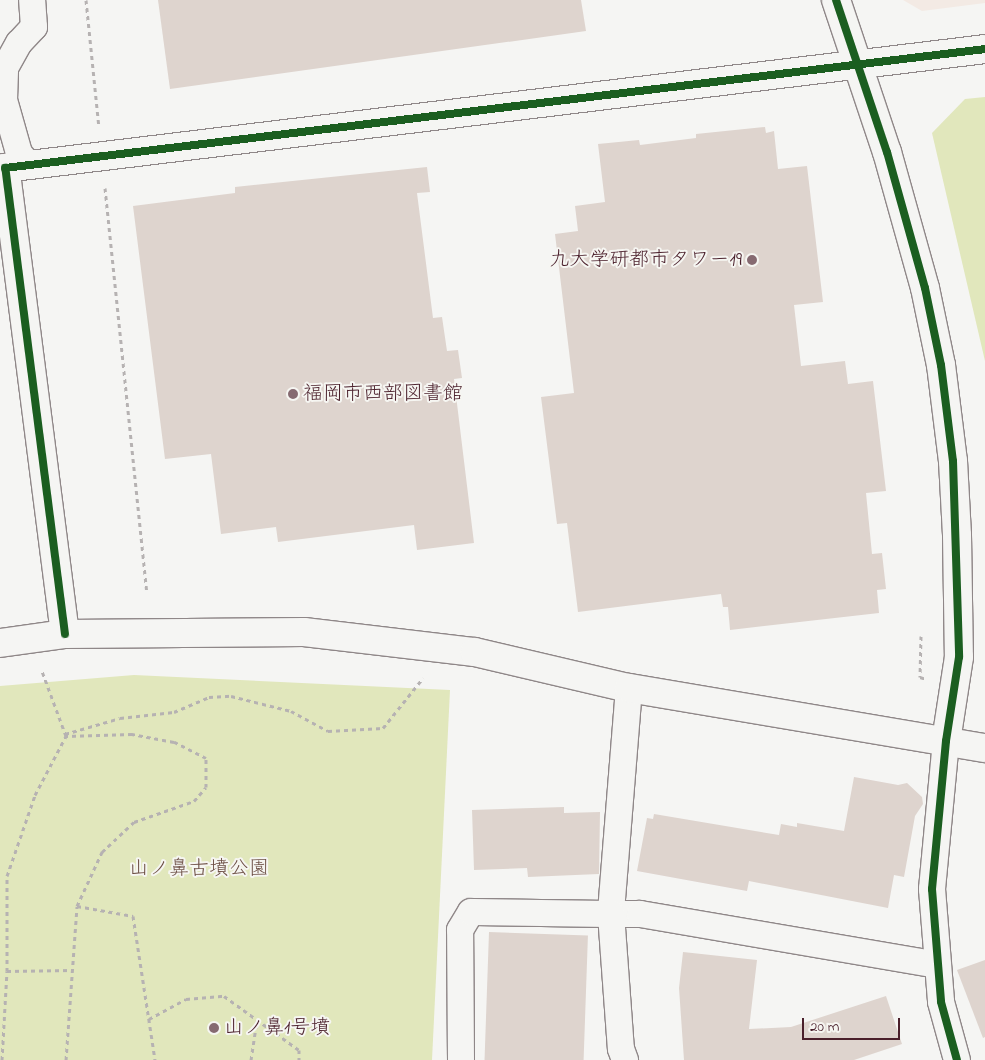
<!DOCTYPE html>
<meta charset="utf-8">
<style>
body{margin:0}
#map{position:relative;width:985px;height:1060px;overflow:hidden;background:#f5f5f3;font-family:"Indie Flower","Klee One",sans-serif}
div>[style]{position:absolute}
.built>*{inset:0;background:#f3eae4}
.green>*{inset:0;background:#e1e7bc}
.building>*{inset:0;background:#ded4ce;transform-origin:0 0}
.path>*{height:3px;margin-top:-1.5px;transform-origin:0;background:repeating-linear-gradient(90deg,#b6b2b2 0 4px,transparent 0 8px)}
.roads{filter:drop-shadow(1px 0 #8f8788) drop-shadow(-1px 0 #8f8788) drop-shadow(0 1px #8f8788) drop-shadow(0 -1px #8f8788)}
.street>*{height:26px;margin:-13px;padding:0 13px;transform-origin:13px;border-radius:13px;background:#f5f5f3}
.secondary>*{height:28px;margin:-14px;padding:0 14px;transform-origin:14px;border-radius:14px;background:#f5f5f3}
.cycleway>*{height:8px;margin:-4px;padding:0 4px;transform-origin:4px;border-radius:4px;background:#1b5e20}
.dots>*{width:14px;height:14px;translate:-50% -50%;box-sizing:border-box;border:2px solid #f6f6f2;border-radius:50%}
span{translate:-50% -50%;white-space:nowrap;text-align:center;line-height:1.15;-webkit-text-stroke:4px #f6f6f2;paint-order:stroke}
.poi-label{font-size:20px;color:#4a1f2b}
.right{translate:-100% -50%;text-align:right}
.left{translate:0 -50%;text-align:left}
.park-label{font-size:20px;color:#6c4e44}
.scale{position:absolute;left:802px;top:1018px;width:98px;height:22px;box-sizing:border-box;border:2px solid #4a1f2b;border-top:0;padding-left:6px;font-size:15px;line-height:18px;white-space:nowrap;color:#4a1f2b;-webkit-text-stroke:4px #f6f6f2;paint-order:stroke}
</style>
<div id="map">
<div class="built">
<i style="clip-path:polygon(903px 0,985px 0,985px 3px,922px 11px)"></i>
</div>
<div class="green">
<i style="clip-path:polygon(985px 97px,985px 361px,932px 133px,965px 99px)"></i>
<i style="clip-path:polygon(134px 675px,450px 690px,432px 1060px,0 1060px,0 686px)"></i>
</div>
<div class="building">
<i style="clip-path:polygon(158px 0,581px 0,586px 31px,170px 89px)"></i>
<i style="clip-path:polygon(765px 127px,766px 133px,774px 131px,778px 169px,807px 166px,823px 302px,794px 305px,801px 366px,845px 361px,848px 384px,873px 381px,886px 491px,866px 493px,872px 554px,882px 553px,886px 589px,877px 590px,879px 613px,730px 630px,728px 607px,723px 607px,721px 594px,578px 612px,567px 523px,557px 524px,541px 397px,574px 393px,555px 234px,578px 231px,575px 206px,605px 202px,598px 144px,639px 140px,640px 145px,696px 138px,696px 134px)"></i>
<i style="clip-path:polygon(427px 167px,430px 192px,417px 193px,433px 318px,442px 317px,447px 351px,458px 350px,462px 378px,454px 379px,474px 543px,417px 550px,414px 525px,278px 542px,276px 527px,221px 534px,211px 454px,165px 459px,133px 206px,235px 193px,235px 187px)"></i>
<i style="clip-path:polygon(854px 777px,898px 785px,907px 783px,922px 797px,923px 804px,915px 816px,904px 877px,894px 875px,888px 908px,749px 881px,747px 891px,637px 871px,647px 818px,653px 819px,654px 814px,779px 835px,781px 824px,797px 827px,797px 823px,844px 831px)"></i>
<i style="clip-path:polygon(564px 807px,564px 813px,600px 812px,599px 874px,528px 877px,527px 868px,474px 870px,472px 810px)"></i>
<i style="left:489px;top:932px;width:99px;height:128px;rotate:2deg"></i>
<i style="clip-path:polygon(683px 952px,757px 960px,749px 1029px,791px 1027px,886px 996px,902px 1044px,854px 1060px,684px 1060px,679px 988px)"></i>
<i style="clip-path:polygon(985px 960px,985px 1037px,983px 1038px,957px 970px)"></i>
</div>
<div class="path">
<i style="left:86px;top:0;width:128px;rotate:84.2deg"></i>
<i style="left:105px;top:188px;width:406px;rotate:84.1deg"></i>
<i style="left:921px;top:636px;width:41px;rotate:91.4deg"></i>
<i style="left:920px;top:677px;width:6px;rotate:18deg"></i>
<i style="left:65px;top:734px;width:57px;rotate:-16.2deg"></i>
<i style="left:120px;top:718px;width:54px;rotate:-6.3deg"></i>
<i style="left:174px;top:712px;width:38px;rotate:-23deg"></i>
<i style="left:209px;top:697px;width:22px;rotate:-3deg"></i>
<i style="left:231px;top:696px;width:62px;rotate:14deg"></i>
<i style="left:291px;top:711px;width:42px;rotate:28.4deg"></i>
<i style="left:328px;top:731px;width:55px;rotate:-3.1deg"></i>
<i style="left:383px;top:728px;width:64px;rotate:-51.3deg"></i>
<i style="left:77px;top:906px;width:57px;rotate:10.1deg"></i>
<i style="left:133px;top:916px;width:146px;rotate:81.3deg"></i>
<i style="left:7px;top:971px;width:66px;rotate:-0.9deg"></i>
<i style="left:149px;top:1019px;width:42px;rotate:-28.4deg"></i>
<i style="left:186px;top:999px;width:38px;rotate:-5deg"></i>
<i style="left:224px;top:996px;width:92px;rotate:35.8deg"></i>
<i style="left:299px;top:1050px;width:10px;rotate:90deg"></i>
<i style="left:2px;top:1060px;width:89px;rotate:-86.8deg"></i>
<i style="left:7px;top:971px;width:95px;rotate:-90deg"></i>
<i style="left:7px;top:876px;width:86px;rotate:-70.9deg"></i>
<i style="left:35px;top:795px;width:67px;rotate:-62.3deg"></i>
<i style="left:66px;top:736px;width:69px;rotate:-110.3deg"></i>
<i style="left:66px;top:1060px;width:154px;rotate:-85.9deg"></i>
<i style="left:77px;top:906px;width:60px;rotate:-65.2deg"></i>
<i style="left:102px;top:852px;width:44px;rotate:-43.2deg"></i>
<i style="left:134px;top:822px;width:64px;rotate:-19.3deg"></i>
<i style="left:194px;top:801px;width:18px;rotate:-49deg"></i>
<i style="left:206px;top:787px;width:29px;rotate:-90deg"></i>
<i style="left:206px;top:758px;width:36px;rotate:-153deg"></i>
<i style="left:174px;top:742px;width:43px;rotate:-169.2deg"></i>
<i style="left:132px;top:734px;width:66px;rotate:178.3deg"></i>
<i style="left:251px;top:1060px;width:40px;rotate:-81.5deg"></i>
</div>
<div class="roads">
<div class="street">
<i style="left:29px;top:165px;width:16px;rotate:-130deg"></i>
<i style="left:19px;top:153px;width:55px;rotate:-105.8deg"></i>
<i style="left:4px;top:100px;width:32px;rotate:-88deg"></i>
<i style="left:5px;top:68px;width:29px;rotate:-61deg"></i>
<i style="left:19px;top:43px;width:22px;rotate:-47deg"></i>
<i style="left:34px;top:27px;width:27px;rotate:-94deg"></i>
<i style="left:629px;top:688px;width:227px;rotate:94.6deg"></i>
<i style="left:611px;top:914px;width:29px"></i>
<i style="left:640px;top:914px;width:302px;rotate:9.7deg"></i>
<i style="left:946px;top:741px;width:149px;rotate:95.4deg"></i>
<i style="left:932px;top:889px;width:113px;rotate:85.4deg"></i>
<i style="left:941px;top:1002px;width:60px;rotate:74.6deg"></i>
<i style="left:461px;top:1060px;width:130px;rotate:-90.4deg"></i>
<i style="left:460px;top:930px;width:21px;rotate:-59deg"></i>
<i style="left:471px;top:912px;width:140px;rotate:0.8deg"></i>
<i style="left:611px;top:914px;width:135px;rotate:85.8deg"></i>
<i style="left:621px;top:1049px;width:12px;rotate:70deg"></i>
</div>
<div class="secondary">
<i style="left:836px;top:0;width:160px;rotate:71.5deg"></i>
<i style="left:887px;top:152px;width:141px;rotate:74.4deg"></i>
<i style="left:925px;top:288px;width:79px;rotate:78.3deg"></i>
<i style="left:941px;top:365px;width:97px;rotate:82.9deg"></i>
<i style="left:953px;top:461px;width:74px;rotate:86.9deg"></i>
<i style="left:957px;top:535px;width:122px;rotate:89.1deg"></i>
<i style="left:959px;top:657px;width:85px;rotate:98.8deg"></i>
<i style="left:65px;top:634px;width:470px;rotate:-97.3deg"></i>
<i style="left:5px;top:168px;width:987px;rotate:-6.92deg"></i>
<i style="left:0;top:643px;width:66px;rotate:-7.9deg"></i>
<i style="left:65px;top:634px;width:239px;rotate:-0.5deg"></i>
<i style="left:304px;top:632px;width:172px;rotate:6.7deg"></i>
<i style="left:475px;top:652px;width:158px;rotate:13.2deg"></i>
<i style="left:629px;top:688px;width:361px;rotate:9.6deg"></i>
</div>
</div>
<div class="cycleway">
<i style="left:836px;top:0;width:160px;rotate:71.5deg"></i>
<i style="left:887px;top:152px;width:141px;rotate:74.4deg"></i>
<i style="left:925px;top:288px;width:79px;rotate:78.3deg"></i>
<i style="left:941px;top:365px;width:97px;rotate:82.9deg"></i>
<i style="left:953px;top:461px;width:196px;rotate:88.2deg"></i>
<i style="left:959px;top:657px;width:85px;rotate:98.8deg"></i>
<i style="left:946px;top:741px;width:149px;rotate:95.4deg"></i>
<i style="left:932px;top:889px;width:113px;rotate:85.4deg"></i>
<i style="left:941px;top:1002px;width:60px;rotate:74.6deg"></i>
<i style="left:65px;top:634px;width:470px;rotate:-97.3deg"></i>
<i style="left:5px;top:168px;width:987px;rotate:-6.92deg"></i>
</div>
<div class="dots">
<i style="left:752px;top:260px;background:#866a71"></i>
<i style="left:293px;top:394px;background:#866a71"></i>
<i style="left:214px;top:1028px;background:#866a71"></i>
</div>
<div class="poi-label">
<span class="right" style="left:742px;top:260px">九大学研都市タワー19</span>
<span class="left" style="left:303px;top:394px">福岡市西部図書館</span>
<span class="left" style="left:224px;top:1028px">山ノ鼻1号墳</span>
</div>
<div class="park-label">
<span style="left:199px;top:869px">山ノ鼻古墳公園</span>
</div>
<div class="scale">20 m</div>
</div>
